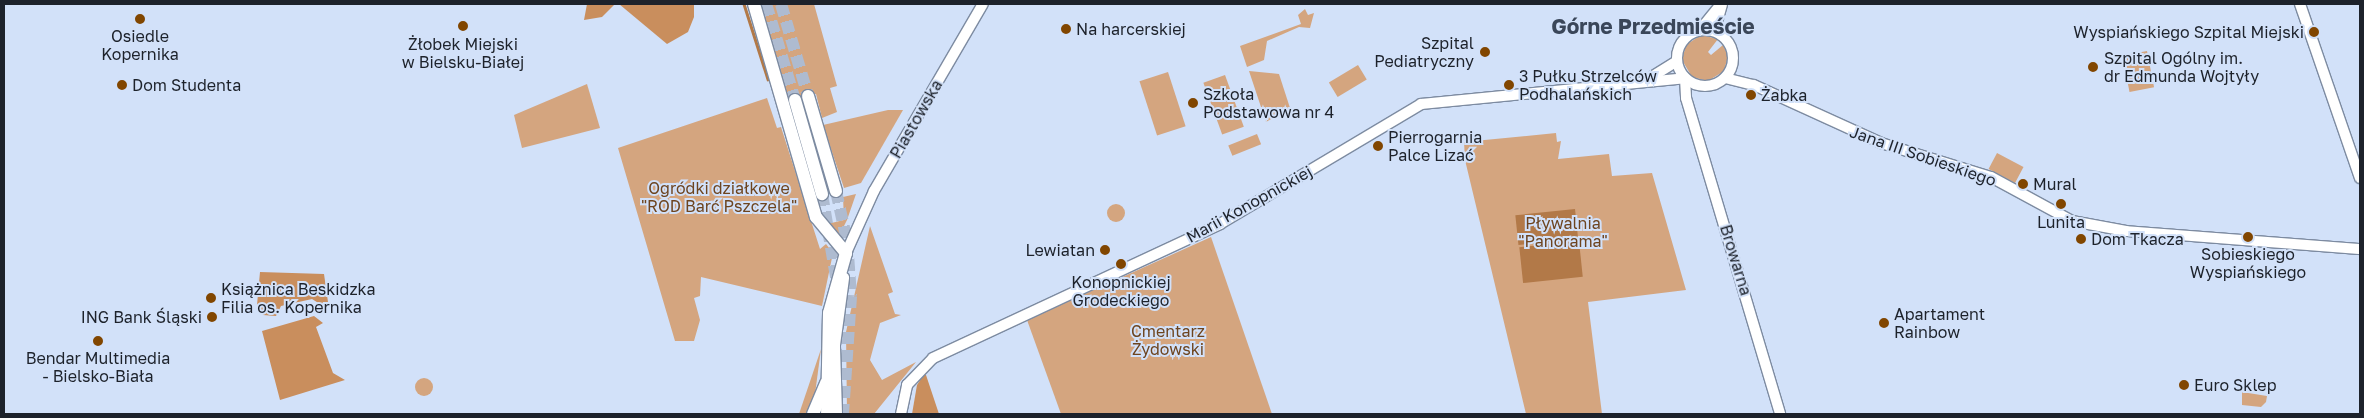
<!DOCTYPE html>
<meta charset="utf-8">
<style>
body{margin:0}
#map{position:relative;width:2364px;height:418px;overflow:hidden;background:#d2e1f9;font-family:"Golos Text",sans-serif}
div>[style]{position:absolute}
.green>*{inset:0;background:#d4a57f;transform-origin:0 0}
.round{border-radius:50%}
.forest>*{inset:0;background:#c98e5d}
.water>*{inset:0;background:#b27948;transform-origin:0 0}
.stream>*{height:2.5px;margin:-1.25px;padding:0 1.25px;transform-origin:1.25px;border-radius:1.25px;background:#b27948}
.major-tunnel>*{height:12px;margin-top:-6px;transform-origin:0;background:repeating-linear-gradient(90deg,#aebbd0 0 12px,transparent 0 18px)}
.roads{filter:drop-shadow(1px 0 #7d8ba1) drop-shadow(-1px 0 #7d8ba1) drop-shadow(0 1px #7d8ba1) drop-shadow(0 -1px #7d8ba1)}
.minor>*{height:10px;margin:-5px;padding:0 5px;transform-origin:5px;border-radius:5px;background:#fff}
.minor>.ring{margin:-5px;padding:0;box-sizing:content-box;background:none;border:10px solid #fff;border-radius:50%}
.major>*{height:12px;margin:-6px;padding:0 6px;transform-origin:6px;border-radius:6px;background:#fff}
.dots>*{width:14px;height:14px;translate:-50% -50%;box-sizing:border-box;border:2px solid #d2e1f9;border-radius:50%}
span{translate:-50% -50%;white-space:nowrap;text-align:center;line-height:1.15;-webkit-text-stroke:4px #d2e1f9;paint-order:stroke}
.poi-label{font-size:16px;color:#1d222b}
.left{translate:0 -50%;text-align:left}
.right{translate:-100% -50%;text-align:right}
.street-label{font-size:16px;color:#1d222b}
.park-label{font-size:16px;color:#6d441f}
.district-label{font-size:21px;color:#3a4659;font-weight:700}
.frame{position:absolute;inset:0;border:5px solid #1d222b;pointer-events:none}
</style>
<div id="map">
<div class="green">
<i style="clip-path:polygon(760px 4px,814px 4px,837px 86px,830px 88px,837px 112px,822px 118px,816px 94px,789px 101px)"></i>
<i style="clip-path:polygon(1305px 9px,1308px 15px,1314px 13px,1310px 28px,1299px 27px,1267px 41px,1264px 60px,1247px 67px,1240px 46px,1301px 24px,1298px 15px)"></i>
<i style="clip-path:polygon(1701px 35px,1718px 39px,1708px 52px,1711px 55px,1723px 45px,1728px 56px,1724px 71px,1708px 81px,1692px 77px,1682px 60px,1686px 45px)"></i>
<i style="left:2147px;top:51px;width:37px;height:25px;rotate:79deg"></i>
<i style="left:1358px;top:65px;width:17px;height:34px;rotate:59deg"></i>
<i style="clip-path:polygon(1249px 71px,1279px 74px,1290px 108px,1266px 122px)"></i>
<i style="left:1168px;top:72px;width:57px;height:30px;rotate:72deg"></i>
<i style="left:1225px;top:75px;width:55px;height:23px;rotate:70deg"></i>
<i style="clip-path:polygon(587px 84px,600px 128px,522px 148px,514px 115px)"></i>
<i style="clip-path:polygon(767px 98px,777px 128px,781px 127px,820px 249px,826px 244px,833px 253px,822px 306px,701px 277px,700px 296px,694px 298px,700px 320px,694px 341px,675px 341px,618px 148px)"></i>
<i style="clip-path:polygon(888px 110px,903px 110px,861px 183px,844px 188px,823px 125px)"></i>
<i style="clip-path:polygon(1556px 133px,1557px 142px,1561px 141px,1558px 159px,1609px 154px,1612px 176px,1652px 173px,1686px 290px,1588px 302px,1602px 414px,1526px 414px,1465px 160px,1464px 142px)"></i>
<i style="left:1257px;top:134px;width:11px;height:31px;rotate:68deg"></i>
<i style="left:1997px;top:153px;width:30px;height:18px;rotate:28deg"></i>
<i style="clip-path:polygon(856px 194px,847px 220px,839px 236px,823px 225px,844px 220px,843px 197px)"></i>
<i class="round" style="left:1107px;top:204px;width:18px;height:18px"></i>
<i style="clip-path:polygon(870px 226px,893px 292px,888px 294px,895px 314px,901px 315px,880px 323px,870px 360px,882px 380px,916px 362px,874px 414px,847px 414px,846px 332px)"></i>
<i style="clip-path:polygon(1211px 237px,1272px 414px,1061px 414px,1027px 320px)"></i>
<i style="clip-path:polygon(821px 349px,815px 394px,809px 414px,799px 414px)"></i>
<i class="round" style="left:415px;top:378px;width:18px;height:18px"></i>
<i style="clip-path:polygon(2242px 392px,2267px 396px,2266px 402px,2261px 407px,2242px 405px)"></i>
</div>
<div class="forest">
<i style="clip-path:polygon(587px 4px,615px 4px,602px 17px,584px 20px)"></i>
<i style="clip-path:polygon(619px 4px,694px 4px,694px 17px,688px 32px,667px 44px)"></i>
<i style="clip-path:polygon(260px 272px,324px 274px,328px 302px,320px 304px,312px 299px,281px 306px,276px 316px,263px 315px,257px 305px)"></i>
<i style="clip-path:polygon(314px 316px,323px 323px,316px 327px,333px 373px,345px 380px,280px 400px,262px 331px)"></i>
<i style="clip-path:polygon(924px 374px,926px 375px,939px 414px,912px 414px,917px 385px)"></i>
</div>
<div class="water">
<i style="left:1575px;top:209px;width:30px;height:60px;rotate:84deg"></i>
<i style="left:1579px;top:241px;width:36px;height:60px;rotate:84deg"></i>
</div>
<div class="stream">
<i style="left:744px;top:4px;width:79px;rotate:72.3deg"></i>
</div>
<div class="major-tunnel">
<i style="left:766px;top:4px;width:100px;rotate:73.2deg"></i>
<i style="left:781px;top:4px;width:96px;rotate:73.6deg"></i>
<i style="left:836px;top:191px;width:51px;rotate:77.6deg"></i>
<i style="left:847px;top:241px;width:55px;rotate:85.8deg"></i>
<i style="left:851px;top:296px;width:118px;rotate:93.9deg"></i>
<i style="left:822px;top:194px;width:90px;rotate:80.4deg"></i>
</div>
<div class="roads">
<div class="minor">
<i style="left:2300px;top:4px;width:184px;rotate:71deg"></i>
<i style="left:1700px;top:30px;width:33px;rotate:-51deg"></i>
<i class="ring" style="left:1677px;top:30px;width:46px;height:46px"></i>
<i style="left:1721px;top:35px;width:14px;rotate:-107deg"></i>
<i style="left:1717px;top:22px;width:18px;rotate:-74deg"></i>
<i style="left:1653px;top:76px;width:28px;rotate:-32deg"></i>
<i style="left:1685px;top:78px;width:20px;rotate:87deg"></i>
<i style="left:1686px;top:98px;width:330px;rotate:73.4deg"></i>
<i style="left:1725px;top:78px;width:30px;rotate:14deg"></i>
<i style="left:1754px;top:85px;width:140px;rotate:24.5deg"></i>
<i style="left:1881px;top:143px;width:115px;rotate:17.2deg"></i>
<i style="left:1991px;top:177px;width:92px;rotate:28.5deg"></i>
<i style="left:2072px;top:221px;width:55px;rotate:10.5deg"></i>
<i style="left:2126px;top:231px;width:235px;rotate:4.4deg"></i>
<i style="left:846px;top:253px;width:68px;rotate:-65.7deg"></i>
<i style="left:874px;top:191px;width:216px;rotate:-59.8deg"></i>
<i style="left:837px;top:414px;width:69px;rotate:-91.7deg"></i>
<i style="left:835px;top:345px;width:68px;rotate:-82.3deg"></i>
<i style="left:901px;top:414px;width:30px;rotate:-78deg"></i>
<i style="left:907px;top:385px;width:37px;rotate:-46deg"></i>
<i style="left:933px;top:358px;width:317px;rotate:-25deg"></i>
<i style="left:1220px;top:224px;width:234px;rotate:-30.8deg"></i>
<i style="left:1421px;top:104px;width:265px;rotate:-5.6deg"></i>
</div>
<div class="major">
<i style="left:754px;top:4px;width:222px;rotate:73.8deg"></i>
<i style="left:816px;top:217px;width:47px;rotate:50.2deg"></i>
<i style="left:846px;top:253px;width:62px;rotate:105.8deg"></i>
<i style="left:829px;top:313px;width:101px;rotate:91.1deg"></i>
<i style="left:808px;top:96px;width:99px;rotate:73.6deg"></i>
<i style="left:795px;top:100px;width:98px;rotate:74deg"></i>
<i style="left:813px;top:414px;width:34px;rotate:-67deg"></i>
</div>
</div>
<div class="dots">
<i style="left:140px;top:19px;background:#814600"></i>
<i style="left:463px;top:26px;background:#814600"></i>
<i style="left:1066px;top:29px;background:#814600"></i>
<i style="left:2314px;top:32px;background:#814600"></i>
<i style="left:1485px;top:52px;background:#814600"></i>
<i style="left:2093px;top:67px;background:#814600"></i>
<i style="left:122px;top:85px;background:#814600"></i>
<i style="left:1509px;top:85px;background:#814600"></i>
<i style="left:1751px;top:95px;background:#814600"></i>
<i style="left:1193px;top:103px;background:#814600"></i>
<i style="left:1378px;top:146px;background:#814600"></i>
<i style="left:2023px;top:184px;background:#814600"></i>
<i style="left:2061px;top:204px;background:#814600"></i>
<i style="left:2248px;top:237px;background:#814600"></i>
<i style="left:2081px;top:239px;background:#814600"></i>
<i style="left:1105px;top:250px;background:#814600"></i>
<i style="left:1121px;top:264px;background:#814600"></i>
<i style="left:211px;top:298px;background:#814600"></i>
<i style="left:212px;top:317px;background:#814600"></i>
<i style="left:1884px;top:323px;background:#814600"></i>
<i style="left:98px;top:341px;background:#814600"></i>
<i style="left:2184px;top:385px;background:#814600"></i>
</div>
<div class="poi-label">
<span class="left" style="left:1076px;top:29px">Na harcerskiej</span>
<span class="right" style="left:2304px;top:32px">Wyspiańskiego Szpital Miejski</span>
<span style="left:140px;top:45px">Osiedle<br>Kopernika</span>
<span class="right" style="left:1474px;top:52px">Szpital<br>Pediatryczny</span>
<span style="left:463px;top:53px">Żłobek Miejski<br>w Bielsku-Białej</span>
<span class="left" style="left:2104px;top:67px">Szpital Ogólny im.<br>dr Edmunda Wojtyły</span>
<span class="left" style="left:1519px;top:85px">3 Pułku Strzelców<br>Podhalańskich</span>
<span class="left" style="left:132px;top:85px">Dom Studenta</span>
<span class="left" style="left:1203px;top:103px">Szkoła<br>Podstawowa nr 4</span>
<span class="left" style="left:1761px;top:95px">Żabka</span>
<span class="left" style="left:1388px;top:146px">Pierrogarnia<br>Palce Lizać</span>
<span class="left" style="left:2033px;top:184px">Mural</span>
<span style="left:2061px;top:222px">Lunita</span>
<span class="left" style="left:2091px;top:239px">Dom Tkacza</span>
<span class="right" style="left:1095px;top:250px">Lewiatan</span>
<span style="left:2248px;top:263px">Sobieskiego<br>Wyspiańskiego</span>
<span style="left:1121px;top:291px">Konopnickiej<br>Grodeckiego</span>
<span class="left" style="left:221px;top:298px">Książnica Beskidzka<br>Filia os. Kopernika</span>
<span class="left" style="left:1894px;top:323px">Apartament<br>Rainbow</span>
<span class="right" style="left:202px;top:317px">ING Bank Śląski</span>
<span style="left:98px;top:367px">Bendar Multimedia<br>- Bielsko-Biała</span>
<span class="left" style="left:2194px;top:385px">Euro Sklep</span>
</div>
<div class="street-label">
<span style="left:916px;top:119px;rotate:-60deg">Piastowska</span>
<span style="left:1923px;top:156px;rotate:19deg">Jana III Sobieskiego</span>
<span style="left:1249px;top:204px;rotate:-29deg">Marii Konopnickiej</span>
<span style="left:1736px;top:260px;rotate:73deg">Browarna</span>
</div>
<div class="park-label">
<span style="left:719px;top:197px">Ogródki działkowe<br>"ROD Barć Pszczela"</span>
<span style="left:1563px;top:232px">Pływalnia<br>"Panorama"</span>
<span style="left:1168px;top:340px">Cmentarz<br>Żydowski</span>
</div>
<div class="district-label">
<span style="left:1653px;top:26px">Górne Przedmieście</span>
</div>
<div class="frame"></div>
</div>
